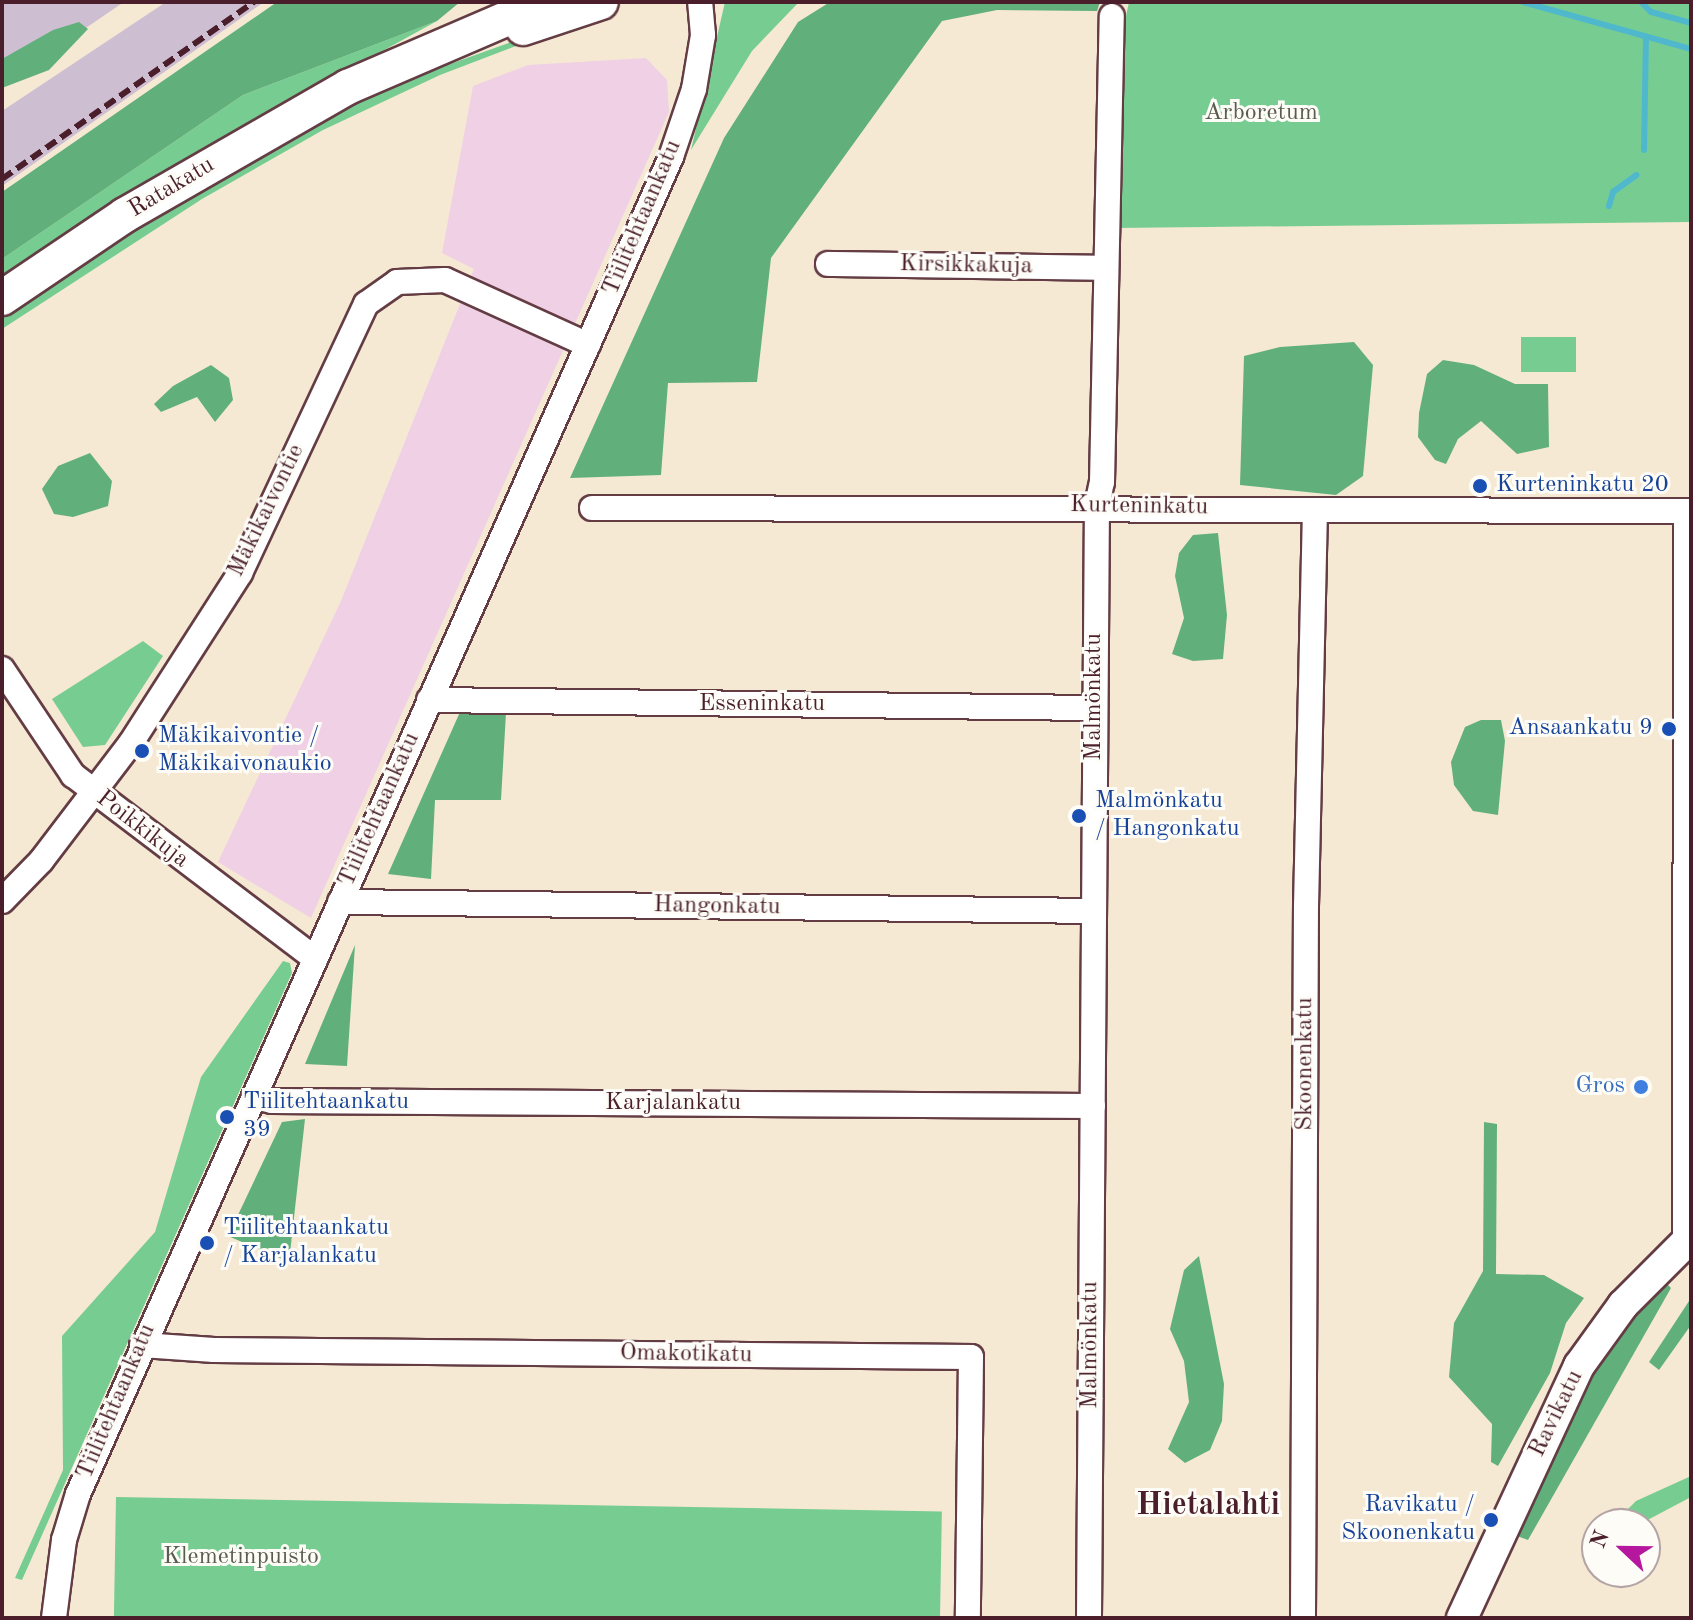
<!DOCTYPE html>
<meta charset="utf-8">
<style>
body{margin:0}
#map{position:relative;width:1693px;height:1620px;overflow:hidden;background:#f6e9d4;font-family:"Old Standard TT",serif}
div>[style]{position:absolute}
.built>*{inset:0;background:#f0d0e5}
.industrial>*{inset:0;background:#cebed2}
.green>*{inset:0;background:#77cd91;transform-origin:0 0}
.forest>*{inset:0;background:#61b07b}
.stream>*{height:6px;margin:-3px;padding:0 3px;transform-origin:3px;border-radius:3px;background:#50b8cd}
.roads{filter:drop-shadow(2px 0 #643d44) drop-shadow(-2px 0 #643d44) drop-shadow(0 2px #643d44) drop-shadow(0 -2px #643d44)}
.minor>*{height:24px;margin:-12px;padding:0 12px;transform-origin:12px;border-radius:12px;background:#fff}
.tertiary>*{height:30px;margin:-15px;padding:0 15px;transform-origin:15px;border-radius:15px;background:#fff}
.secondary>*{height:34px;margin:-17px;padding:0 17px;transform-origin:17px;border-radius:17px;background:#fff}
.rail>*{height:6px;margin-top:-3px;transform-origin:0;background:repeating-linear-gradient(90deg,#4a1f2b 0 12px,transparent 0 18px)}
.dots>*{width:22px;height:22px;translate:-50% -50%;box-sizing:border-box;border:4px solid #fdfcf7;border-radius:50%}
span{translate:-50% -50%;white-space:nowrap;text-align:center;line-height:1.15;-webkit-text-stroke:6px #fdfcf7;paint-order:stroke}
.park-label{font-size:24px;color:#5a5c4f}
.street-label{font-size:24px;color:#4a1f2b}
.transit-label{font-size:24px;color:#164399}
.left{translate:0 -50%;text-align:left}
.right{translate:-100% -50%;text-align:right}
.shop-label{font-size:24px;color:#366cbe}
.district-label{font-size:32px;color:#4a1f2b;font-weight:700}
.frame{position:absolute;inset:0;border:4px solid #4a1f2b;pointer-events:none}
.north{position:absolute;left:1581px;top:1508px;width:80px;height:80px;box-sizing:border-box;background:#fdfcf7;border:2px solid #b5a4a5;border-radius:50%;rotate:292deg;font-size:22px;font-weight:700;line-height:32px;text-align:center;color:#4a1f2b}
.north::after{content:'';display:block;margin:auto;width:28px;height:36px;background:#b5179e;clip-path:polygon(50% 0,100% 100%,50% 72%,0 100%)}
</style>
<div id="map">
<div class="built">
<i style="clip-path:polygon(646px 58px,667px 80px,669px 112px,311px 918px,218px 862px,341px 601px,474px 269px,442px 253px,473px 86px,528px 65px)"></i>
</div>
<div class="industrial">
<i style="clip-path:polygon(2px 2px,124px 2px,2px 85px)"></i>
<i style="clip-path:polygon(166px 2px,264px 2px,2px 186px,2px 111px)"></i>
</div>
<div class="green">
<i style="clip-path:polygon(725px 2px,799px 2px,752px 51px,691px 150px)"></i>
<i style="clip-path:polygon(1129px 2px,1691px 2px,1691px 222px,1116px 228px,1122px 34px)"></i>
<i style="clip-path:polygon(437px 21px,206px 148px,2px 280px,2px 259px,243px 95px)"></i>
<i style="clip-path:polygon(525px 37px,524px 43px,440px 75px,323px 130px,202px 199px,2px 329px,2px 315px,126px 232px,361px 96px)"></i>
<i style="left:1521px;top:337px;width:55px;height:35px"></i>
<i style="clip-path:polygon(143px 641px,163px 656px,105px 745px,83px 747px,52px 699px)"></i>
<i style="clip-path:polygon(283px 961px,290px 963px,292px 973px,22px 1580px,15px 1578px,63px 1470px,62px 1336px,155px 1232px,201px 1077px)"></i>
<i style="clip-path:polygon(1691px 1476px,1691px 1497px,1640px 1524px,1613px 1524px,1636px 1501px)"></i>
<i style="left:116px;top:1497px;width:826px;height:121px;rotate:1deg"></i>
</div>
<div class="forest">
<i style="clip-path:polygon(277px 2px,460px 2px,437px 21px,243px 95px,2px 259px,2px 192px)"></i>
<i style="clip-path:polygon(830px 2px,1100px 2px,1097px 11px,997px 10px,942px 21px,771px 258px,757px 382px,668px 383px,661px 475px,570px 478px,724px 138px,798px 22px)"></i>
<i style="clip-path:polygon(79px 22px,88px 29px,49px 70px,2px 88px,2px 59px,53px 30px)"></i>
<i style="clip-path:polygon(1354px 342px,1373px 365px,1363px 476px,1336px 495px,1240px 485px,1244px 356px,1280px 347px)"></i>
<i style="clip-path:polygon(1443px 360px,1474px 365px,1515px 384px,1548px 384px,1549px 447px,1517px 454px,1481px 421px,1458px 439px,1446px 464px,1435px 460px,1418px 437px,1419px 413px,1427px 374px)"></i>
<i style="clip-path:polygon(211px 365px,229px 378px,233px 400px,215px 422px,197px 397px,161px 412px,154px 404px,173px 386px)"></i>
<i style="clip-path:polygon(90px 453px,112px 481px,108px 506px,73px 517px,54px 514px,42px 489px,58px 466px)"></i>
<i style="clip-path:polygon(1218px 533px,1227px 615px,1223px 659px,1193px 661px,1172px 654px,1184px 618px,1175px 576px,1179px 553px,1193px 535px)"></i>
<i style="clip-path:polygon(460px 712px,506px 713px,501px 800px,435px 800px,431px 879px,388px 874px)"></i>
<i style="clip-path:polygon(1481px 720px,1501px 720px,1505px 741px,1498px 815px,1473px 811px,1454px 785px,1451px 762px,1465px 727px)"></i>
<i style="clip-path:polygon(355px 945px,347px 1066px,305px 1064px)"></i>
<i style="clip-path:polygon(305px 1119px,289px 1262px,228px 1236px,282px 1122px)"></i>
<i style="clip-path:polygon(1484px 1122px,1497px 1124px,1496px 1274px,1544px 1275px,1584px 1298px,1566px 1323px,1550px 1373px,1498px 1466px,1491px 1462px,1492px 1424px,1449px 1377px,1454px 1323px,1483px 1271px)"></i>
<i style="clip-path:polygon(1199px 1256px,1224px 1384px,1222px 1421px,1210px 1450px,1185px 1463px,1168px 1449px,1189px 1402px,1184px 1361px,1170px 1329px,1184px 1270px)"></i>
<i style="clip-path:polygon(1664px 1281px,1671px 1288px,1528px 1540px,1517px 1536px,1592px 1373px)"></i>
<i style="clip-path:polygon(1691px 1298px,1691px 1325px,1659px 1370px,1649px 1362px)"></i>
</div>
<div class="stream">
<i style="left:1523px;top:2px;width:174px;rotate:15.6deg"></i>
<i style="left:1641px;top:2px;width:14px;rotate:45deg"></i>
<i style="left:1651px;top:12px;width:41px;rotate:15.4deg"></i>
<i style="left:1644px;top:150px;width:113px;rotate:-89deg"></i>
<i style="left:1609px;top:206px;width:15px;rotate:-74deg"></i>
<i style="left:1613px;top:192px;width:29px;rotate:-36deg"></i>
</div>
<div class="roads">
<div class="minor">
<i style="left:828px;top:264px;width:276px;rotate:0.8deg"></i>
<i style="left:592px;top:508px;width:1099px;rotate:0.16deg"></i>
<i style="left:2px;top:669px;width:128px;rotate:56.2deg"></i>
<i style="left:73px;top:775px;width:304px;rotate:37.2deg"></i>
<i style="left:429px;top:700px;width:666px;rotate:0.69deg"></i>
<i style="left:2px;top:901px;width:56px;rotate:-45.7deg"></i>
<i style="left:41px;top:861px;width:148px;rotate:-52.7deg"></i>
<i style="left:131px;top:743px;width:202px;rotate:-57.3deg"></i>
<i style="left:240px;top:573px;width:297px;rotate:-64.9deg"></i>
<i style="left:366px;top:304px;width:38px;rotate:-35deg"></i>
<i style="left:397px;top:282px;width:48px;rotate:-2.4deg"></i>
<i style="left:445px;top:280px;width:157px;rotate:24.4deg"></i>
<i style="left:340px;top:902px;width:754px;rotate:0.68deg"></i>
<i style="left:255px;top:1097px;width:17px;rotate:13deg"></i>
<i style="left:272px;top:1101px;width:821px;rotate:0.35deg"></i>
<i style="left:1685px;top:1240px;width:728px;rotate:-89.92deg"></i>
<i style="left:142px;top:1345px;width:72px;rotate:4deg"></i>
<i style="left:214px;top:1350px;width:757px;rotate:0.53deg"></i>
<i style="left:971px;top:1357px;width:261px;rotate:90.7deg"></i>
<i style="left:54px;top:1618px;width:79px;rotate:-82.7deg"></i>
<i style="left:64px;top:1540px;width:48px;rotate:-73.1deg"></i>
<i style="left:78px;top:1494px;width:1463px;rotate:-66.08deg"></i>
<i style="left:671px;top:157px;width:72px;rotate:-71.3deg"></i>
<i style="left:694px;top:89px;width:55px;rotate:-80.5deg"></i>
<i style="left:703px;top:35px;width:33px;rotate:-95deg"></i>
<i style="left:1089px;top:1618px;width:1113px;rotate:-89.59deg"></i>
<i style="left:1097px;top:505px;width:24px;rotate:-78deg"></i>
<i style="left:1102px;top:482px;width:466px;rotate:-88.8deg"></i>
<i style="left:1303px;top:1618px;width:712px;rotate:-89.76deg"></i>
<i style="left:1306px;top:906px;width:396px;rotate:-88.7deg"></i>
</div>
<div class="tertiary">
<i style="left:1462px;top:1618px;width:278px;rotate:-65.1deg"></i>
<i style="left:1579px;top:1366px;width:75px;rotate:-54.2deg"></i>
<i style="left:1623px;top:1305px;width:96px;rotate:-45deg"></i>
</div>
<div class="secondary">
<i style="left:523px;top:28px;width:82px;rotate:-18.4deg"></i>
<i style="left:2px;top:298px;width:148px;rotate:-34deg"></i>
<i style="left:125px;top:215px;width:257px;rotate:-29.9deg"></i>
<i style="left:348px;top:87px;width:215px;rotate:-23.3deg"></i>
</div>
</div>
<div class="rail">
<i style="left:2px;top:179px;width:308px;rotate:-35.1deg"></i>
</div>
<div class="dots">
<i style="left:1480px;top:486px;background:#1a4fb4"></i>
<i style="left:1669px;top:729px;background:#1a4fb4"></i>
<i style="left:142px;top:751px;background:#1a4fb4"></i>
<i style="left:1079px;top:816px;background:#1a4fb4"></i>
<i style="left:1641px;top:1087px;background:#3f7fe0"></i>
<i style="left:227px;top:1117px;background:#1a4fb4"></i>
<i style="left:207px;top:1243px;background:#1a4fb4"></i>
<i style="left:1491px;top:1520px;background:#1a4fb4"></i>
</div>
<div class="park-label">
<span style="left:1261px;top:114px">Arboretum</span>
<span style="left:241px;top:1558px">Klemetinpuisto</span>
</div>
<div class="street-label">
<span style="left:172px;top:188px;rotate:-31deg">Ratakatu</span>
<span style="left:643px;top:218px;rotate:-67deg">Tiilitehtaankatu</span>
<span style="left:966px;top:266px;rotate:1deg">Kirsikkakuja</span>
<span style="left:1139px;top:507px;rotate:1deg">Kurteninkatu</span>
<span style="left:267px;top:511px;rotate:-64deg">Mäkikaivontie</span>
<span style="left:1095px;top:697px;rotate:-90deg">Malmönkatu</span>
<span style="left:762px;top:705px">Esseninkatu</span>
<span style="left:380px;top:810px;rotate:-66deg">Tiilitehtaankatu</span>
<span style="left:142px;top:830px;rotate:38deg">Poikkikuja</span>
<span style="left:717px;top:907px;rotate:1deg">Hangonkatu</span>
<span style="left:1306px;top:1064px;rotate:-90deg">Skoonenkatu</span>
<span style="left:673px;top:1104px">Karjalankatu</span>
<span style="left:1091px;top:1345px;rotate:-90deg">Malmönkatu</span>
<span style="left:686px;top:1355px;rotate:1deg">Omakotikatu</span>
<span style="left:117px;top:1402px;rotate:-67deg">Tiilitehtaankatu</span>
<span style="left:1557px;top:1414px;rotate:-64deg">Ravikatu</span>
</div>
<div class="transit-label">
<span class="left" style="left:1496px;top:486px">Kurteninkatu 20</span>
<span class="right" style="left:1653px;top:729px">Ansaankatu 9</span>
<span class="left" style="left:158px;top:751px">Mäkikaivontie /<br>Mäkikaivonaukio</span>
<span class="left" style="left:1095px;top:816px">Malmönkatu<br>/ Hangonkatu</span>
<span class="left" style="left:243px;top:1117px">Tiilitehtaankatu<br>39</span>
<span class="left" style="left:223px;top:1243px">Tiilitehtaankatu<br>/ Karjalankatu</span>
<span class="right" style="left:1475px;top:1520px">Ravikatu /<br>Skoonenkatu</span>
</div>
<div class="shop-label">
<span class="right" style="left:1625px;top:1087px">Gros</span>
</div>
<div class="district-label">
<span style="left:1208px;top:1506px">Hietalahti</span>
</div>
<div class="frame"></div>
<div class="north">N</div>
</div>
